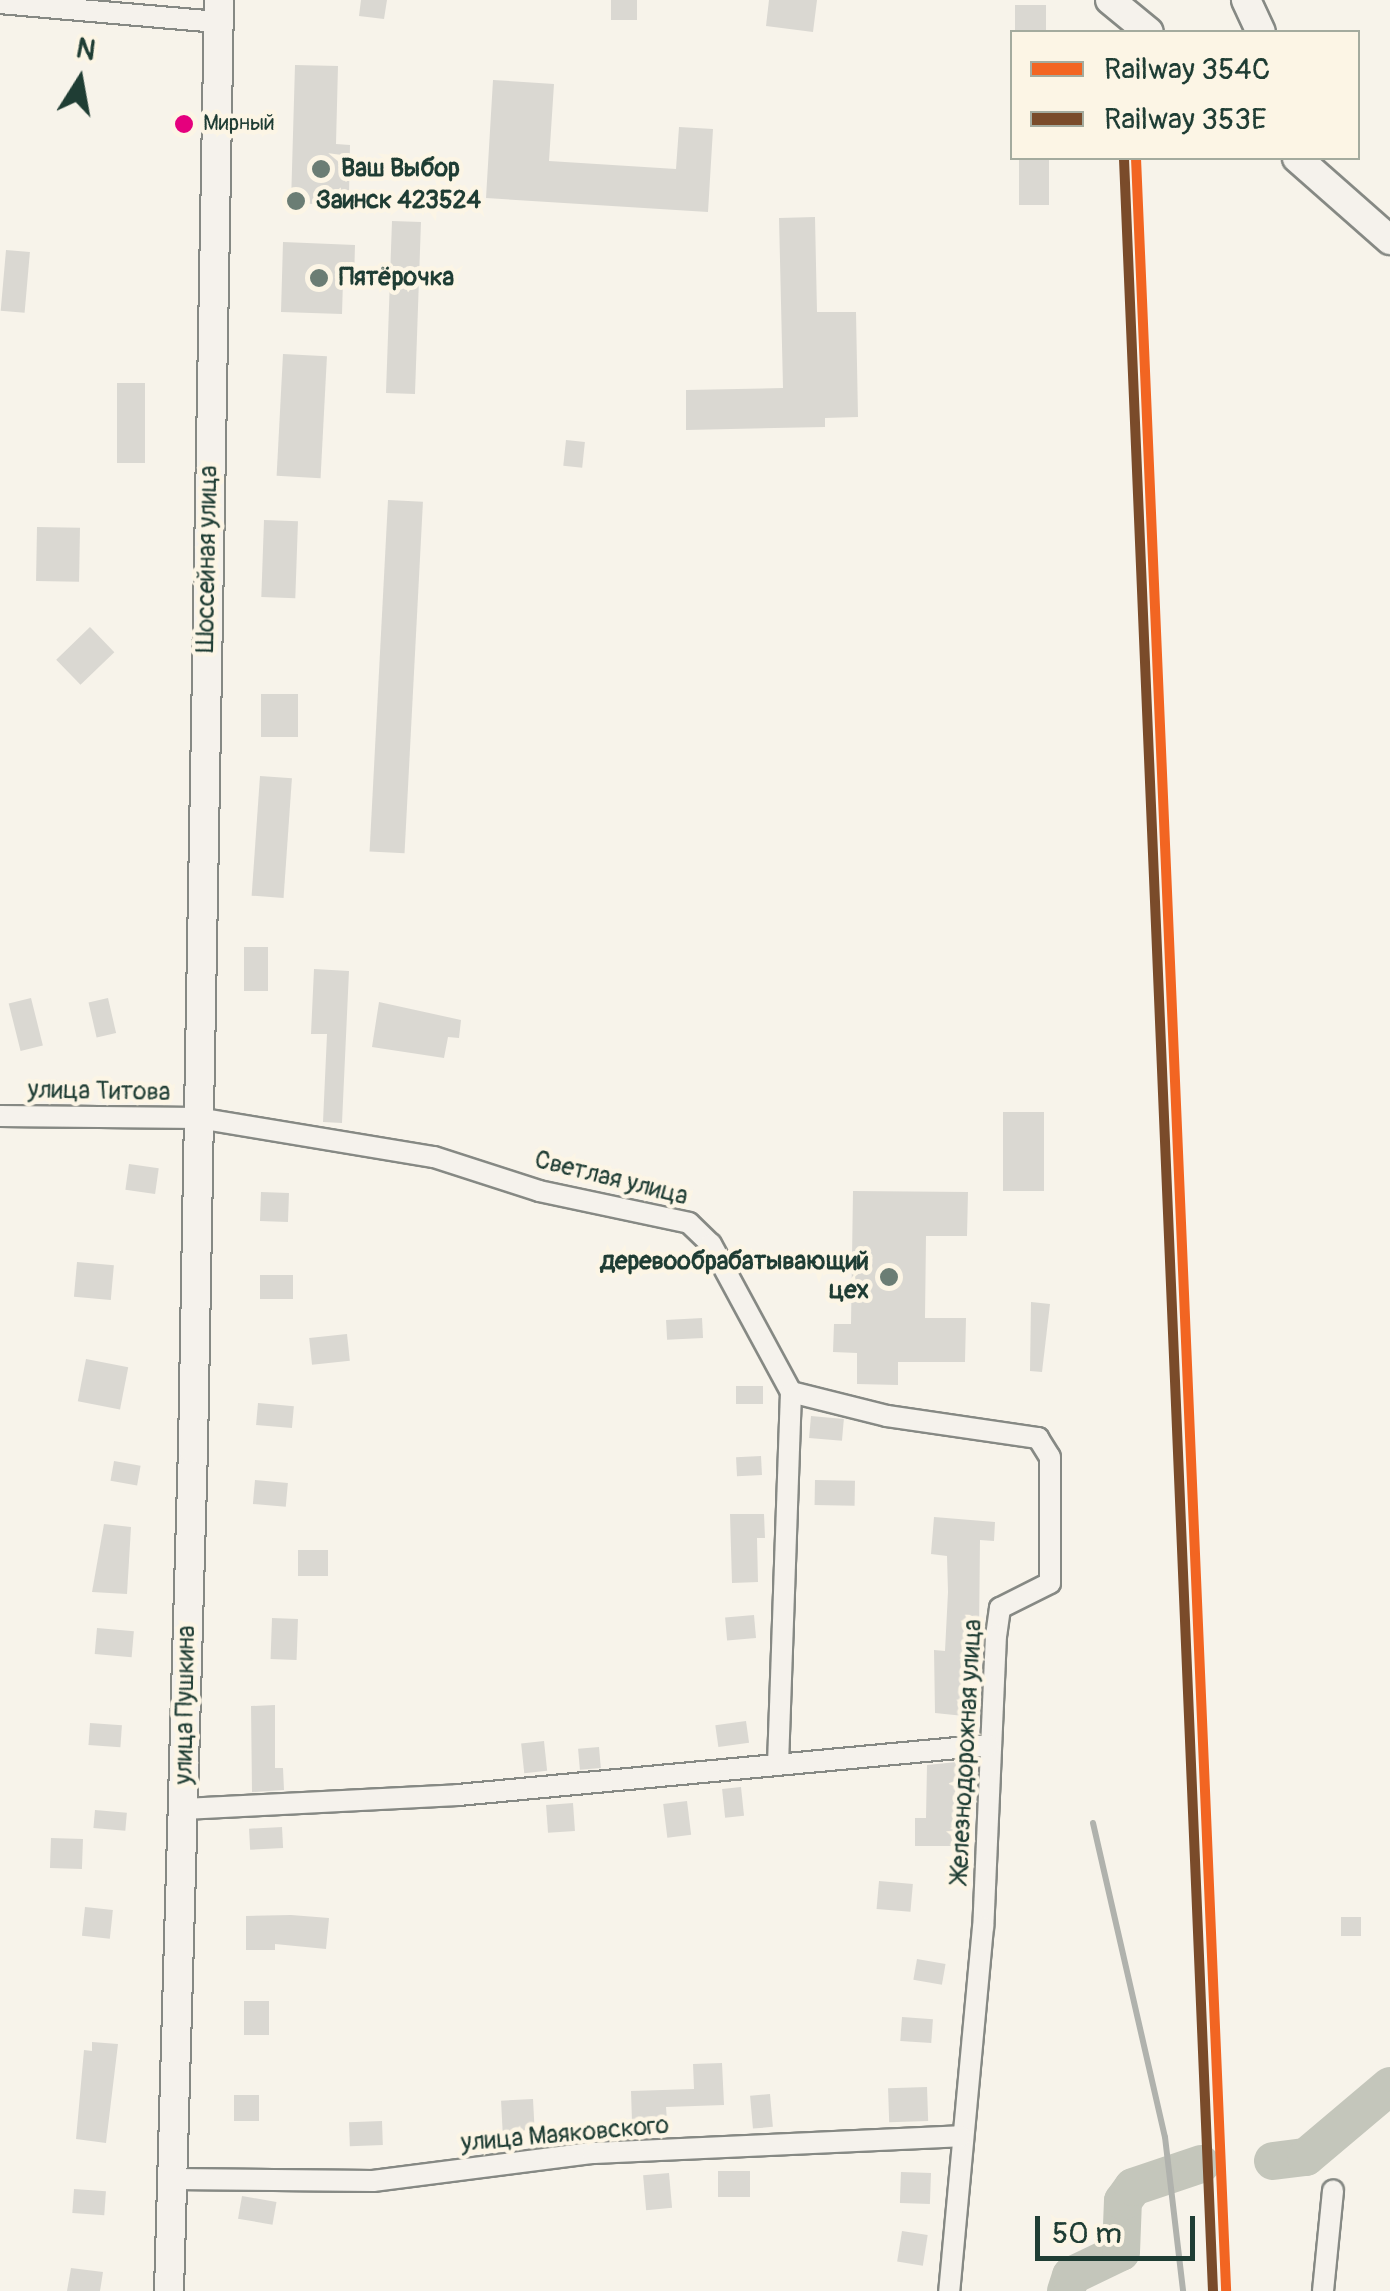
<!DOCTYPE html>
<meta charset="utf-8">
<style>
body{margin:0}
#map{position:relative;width:1390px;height:2291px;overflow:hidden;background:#f7f3ea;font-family:Pangolin,sans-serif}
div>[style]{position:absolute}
.river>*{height:38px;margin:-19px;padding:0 19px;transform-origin:19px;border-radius:19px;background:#c4c6bb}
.building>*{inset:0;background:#dad8d2;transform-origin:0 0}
.roads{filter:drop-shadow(2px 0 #868984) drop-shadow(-2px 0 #868984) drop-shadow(0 2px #868984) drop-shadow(0 -2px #868984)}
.street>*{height:20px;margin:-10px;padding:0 10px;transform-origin:10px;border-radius:10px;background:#f5f2ec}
.secondary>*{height:28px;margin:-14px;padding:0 14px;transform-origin:14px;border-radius:14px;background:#f5f2ec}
.rail>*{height:6px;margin:-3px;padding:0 3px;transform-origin:3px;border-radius:3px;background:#b0b2ad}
.rail-1>*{height:10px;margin:-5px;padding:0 5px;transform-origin:5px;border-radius:5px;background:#f26522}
.rail-2>*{height:10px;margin:-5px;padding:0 5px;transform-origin:5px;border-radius:5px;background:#7a4b2a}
.dots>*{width:28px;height:28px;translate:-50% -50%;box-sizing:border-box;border:5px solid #fcf5e5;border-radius:50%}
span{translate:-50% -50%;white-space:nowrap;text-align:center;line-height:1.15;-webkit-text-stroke:9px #fcf5e5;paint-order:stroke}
.bus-label{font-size:22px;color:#1f3d34}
.left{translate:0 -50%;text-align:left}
.poi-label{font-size:25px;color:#1f3d34;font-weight:700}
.right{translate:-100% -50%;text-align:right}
.street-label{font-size:25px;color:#1f3d34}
.legend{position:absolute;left:1010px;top:30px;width:350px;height:130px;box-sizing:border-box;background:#fcf5e5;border:2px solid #a4ab9e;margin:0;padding:12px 18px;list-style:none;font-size:30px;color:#1f3d34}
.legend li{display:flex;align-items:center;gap:20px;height:50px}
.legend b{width:50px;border:2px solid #a4ab9e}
.north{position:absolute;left:30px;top:30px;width:100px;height:100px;-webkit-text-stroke:8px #fcf5e5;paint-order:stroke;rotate:11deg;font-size:28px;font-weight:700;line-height:40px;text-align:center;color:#1f3d34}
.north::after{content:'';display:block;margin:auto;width:35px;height:45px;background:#1f3d34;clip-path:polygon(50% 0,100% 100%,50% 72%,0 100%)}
.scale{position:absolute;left:1035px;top:2216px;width:160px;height:45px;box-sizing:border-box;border:5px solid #1f3d34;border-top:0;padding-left:12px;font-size:30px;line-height:35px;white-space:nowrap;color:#1f3d34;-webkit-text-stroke:8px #fcf5e5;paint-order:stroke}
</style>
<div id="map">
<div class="river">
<i style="left:1273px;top:2161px;width:33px;rotate:-7deg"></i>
<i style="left:1306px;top:2157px;width:110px;rotate:-40.2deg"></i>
<i style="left:1066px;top:2291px;width:16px;rotate:-72deg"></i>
<i style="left:1071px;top:2276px;width:55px;rotate:-25.6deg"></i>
<i style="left:1121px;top:2252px;width:51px;rotate:-87.8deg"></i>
<i style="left:1123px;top:2201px;width:17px;rotate:-54deg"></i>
<i style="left:1133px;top:2187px;width:72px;rotate:-18.7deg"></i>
</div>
<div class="building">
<i style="clip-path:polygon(361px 0,387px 0,384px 19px,359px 16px)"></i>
<i style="left:611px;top:0;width:26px;height:20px"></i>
<i style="clip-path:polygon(769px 0,817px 0,813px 32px,766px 26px)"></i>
<i style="left:1046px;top:5px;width:27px;height:31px;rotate:90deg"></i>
<i style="clip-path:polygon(295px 65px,338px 66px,336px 144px,350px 145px,349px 193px,340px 192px,340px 205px,291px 203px)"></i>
<i style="clip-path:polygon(493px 80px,554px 84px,549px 161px,676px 169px,679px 127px,713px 129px,708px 212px,486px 198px)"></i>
<i style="left:1019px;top:158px;width:30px;height:47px"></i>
<i style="clip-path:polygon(815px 217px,817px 312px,856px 312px,858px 417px,825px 418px,825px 427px,686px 430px,686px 390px,783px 388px,779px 218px)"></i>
<i style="left:392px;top:221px;width:29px;height:172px;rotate:2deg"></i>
<i style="clip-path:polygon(283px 242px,355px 245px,354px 281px,343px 281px,342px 314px,281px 312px)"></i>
<i style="left:6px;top:250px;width:24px;height:61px;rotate:5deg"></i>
<i style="left:283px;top:354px;width:44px;height:122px;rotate:3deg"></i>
<i style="left:117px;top:383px;width:28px;height:80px"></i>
<i style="left:566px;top:440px;width:19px;height:26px;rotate:6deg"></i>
<i style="left:388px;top:500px;width:35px;height:352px;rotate:3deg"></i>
<i style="left:264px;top:520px;width:34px;height:77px;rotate:2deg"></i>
<i style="left:37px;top:527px;width:43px;height:54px;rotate:1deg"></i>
<i style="left:90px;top:627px;width:35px;height:47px;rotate:46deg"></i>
<i style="left:261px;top:694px;width:37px;height:43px"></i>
<i style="left:260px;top:776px;width:32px;height:120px;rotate:4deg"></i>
<i style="left:244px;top:947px;width:24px;height:44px"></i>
<i style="clip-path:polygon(314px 969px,349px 971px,342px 1123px,323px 1122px,327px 1034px,311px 1034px)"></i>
<i style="left:31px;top:998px;width:49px;height:23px;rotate:76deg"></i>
<i style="left:108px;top:998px;width:36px;height:20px;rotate:77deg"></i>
<i style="clip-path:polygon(379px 1002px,461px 1020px,459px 1038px,448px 1037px,444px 1058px,372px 1047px)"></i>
<i style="left:1003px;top:1112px;width:41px;height:79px"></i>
<i style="left:129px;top:1164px;width:30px;height:26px;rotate:8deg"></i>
<i style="clip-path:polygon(853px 1191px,968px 1192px,967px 1236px,926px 1236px,925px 1318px,966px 1318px,965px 1362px,898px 1362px,898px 1385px,857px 1384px,857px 1353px,833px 1352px,834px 1324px,851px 1324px)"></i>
<i style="left:261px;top:1192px;width:28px;height:29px;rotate:2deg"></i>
<i style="left:77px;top:1262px;width:37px;height:35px;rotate:5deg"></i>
<i style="left:293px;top:1275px;width:24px;height:33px;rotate:90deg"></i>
<i style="clip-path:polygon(1031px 1302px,1050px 1304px,1042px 1372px,1030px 1371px)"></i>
<i style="left:702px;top:1318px;width:20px;height:36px;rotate:87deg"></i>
<i style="left:347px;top:1334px;width:27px;height:38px;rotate:84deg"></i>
<i style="left:86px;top:1359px;width:43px;height:43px;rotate:11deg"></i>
<i style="left:763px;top:1386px;width:18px;height:27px;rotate:90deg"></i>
<i style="left:258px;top:1403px;width:36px;height:22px;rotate:5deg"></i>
<i style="left:811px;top:1416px;width:33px;height:22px;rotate:5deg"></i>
<i style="left:761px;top:1456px;width:19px;height:25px;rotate:87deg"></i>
<i style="left:114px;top:1461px;width:27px;height:20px;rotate:10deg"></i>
<i style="left:255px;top:1480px;width:33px;height:24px;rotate:5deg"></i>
<i style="left:815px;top:1480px;width:40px;height:25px;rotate:1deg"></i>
<i style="clip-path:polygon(730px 1514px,764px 1514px,765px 1538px,757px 1538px,758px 1582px,732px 1583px)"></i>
<i style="clip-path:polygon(934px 1517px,995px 1522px,994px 1541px,980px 1540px,979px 1634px,974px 1633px,964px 1716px,935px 1713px,934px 1650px,945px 1651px,948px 1592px,947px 1556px,931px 1554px)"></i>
<i style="clip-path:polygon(104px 1524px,131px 1527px,127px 1594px,92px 1592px)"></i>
<i style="left:298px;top:1550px;width:30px;height:26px"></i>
<i style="left:754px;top:1615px;width:23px;height:29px;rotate:85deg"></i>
<i style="left:272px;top:1618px;width:26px;height:41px;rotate:2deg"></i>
<i style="left:97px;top:1628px;width:37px;height:26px;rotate:5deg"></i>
<i style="clip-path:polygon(275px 1705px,275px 1768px,283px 1768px,284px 1790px,252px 1792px,251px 1706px)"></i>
<i style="left:746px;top:1721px;width:22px;height:31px;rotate:82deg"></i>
<i style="left:90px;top:1723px;width:32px;height:22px;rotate:4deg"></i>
<i style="left:544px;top:1741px;width:30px;height:23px;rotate:84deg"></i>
<i style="left:599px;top:1747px;width:21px;height:21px;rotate:85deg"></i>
<i style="clip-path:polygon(957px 1762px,952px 1846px,915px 1846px,915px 1818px,926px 1818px,927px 1765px)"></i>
<i style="left:741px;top:1787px;width:29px;height:19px;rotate:84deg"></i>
<i style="left:687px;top:1801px;width:34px;height:24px;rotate:83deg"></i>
<i style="left:573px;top:1803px;width:28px;height:27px;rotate:86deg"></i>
<i style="left:95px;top:1810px;width:32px;height:18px;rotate:5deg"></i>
<i style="left:282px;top:1827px;width:21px;height:33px;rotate:87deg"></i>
<i style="left:51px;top:1838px;width:32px;height:30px;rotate:2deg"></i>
<i style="left:879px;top:1881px;width:34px;height:28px;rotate:5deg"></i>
<i style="left:85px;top:1907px;width:28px;height:29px;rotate:6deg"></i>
<i style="clip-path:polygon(291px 1915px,329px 1918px,326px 1949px,275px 1944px,275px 1950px,246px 1950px,246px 1916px)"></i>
<i style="left:1361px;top:1917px;width:19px;height:20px;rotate:90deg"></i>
<i style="left:917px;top:1959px;width:29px;height:21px;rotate:10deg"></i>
<i style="left:244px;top:2001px;width:25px;height:34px"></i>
<i style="left:902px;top:2017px;width:31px;height:24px;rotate:4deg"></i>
<i style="clip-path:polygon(92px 2042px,118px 2044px,106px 2143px,76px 2139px,84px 2050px,92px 2051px)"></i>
<i style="clip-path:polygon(722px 2063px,724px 2105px,666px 2107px,667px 2120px,632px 2122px,631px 2091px,694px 2089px,693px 2064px)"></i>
<i style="left:927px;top:2087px;width:34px;height:39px;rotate:88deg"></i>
<i style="left:770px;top:2094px;width:33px;height:20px;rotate:85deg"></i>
<i style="left:234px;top:2095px;width:25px;height:26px"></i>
<i style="left:533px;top:2099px;width:35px;height:32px;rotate:87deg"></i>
<i style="left:382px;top:2121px;width:24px;height:33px;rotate:88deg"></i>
<i style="left:718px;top:2171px;width:32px;height:26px"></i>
<i style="left:901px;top:2172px;width:30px;height:31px;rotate:2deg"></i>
<i style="left:669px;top:2173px;width:35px;height:26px;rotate:85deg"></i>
<i style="left:74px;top:2189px;width:32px;height:24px;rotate:4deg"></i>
<i style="left:242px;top:2196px;width:35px;height:23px;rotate:10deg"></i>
<i style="left:902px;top:2231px;width:26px;height:31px;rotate:9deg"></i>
<i style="clip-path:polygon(71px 2268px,103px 2272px,100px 2291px,67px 2291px)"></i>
</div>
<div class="roads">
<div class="street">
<i style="left:0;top:3px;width:219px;rotate:5deg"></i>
<i style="left:0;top:1116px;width:198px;rotate:0.6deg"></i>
<i style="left:198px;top:1118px;width:239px;rotate:9.4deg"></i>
<i style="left:434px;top:1157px;width:110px;rotate:17.9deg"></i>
<i style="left:539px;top:1191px;width:153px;rotate:12deg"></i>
<i style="left:689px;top:1223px;width:30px;rotate:44deg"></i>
<i style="left:711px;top:1244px;width:168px;rotate:61.6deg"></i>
<i style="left:791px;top:1392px;width:371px;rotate:92deg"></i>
<i style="left:791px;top:1392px;width:99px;rotate:14deg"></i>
<i style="left:887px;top:1416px;width:153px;rotate:8.3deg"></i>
<i style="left:1038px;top:1438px;width:22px;rotate:58deg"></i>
<i style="left:1050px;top:1457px;width:126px;rotate:90deg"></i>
<i style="left:1050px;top:1583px;width:56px;rotate:153.4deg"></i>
<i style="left:1000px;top:1608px;width:27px;rotate:98deg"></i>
<i style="left:996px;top:1635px;width:292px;rotate:92.5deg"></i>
<i style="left:983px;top:1927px;width:366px;rotate:95.3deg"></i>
<i style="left:184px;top:1809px;width:274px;rotate:-2.9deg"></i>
<i style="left:458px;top:1795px;width:533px;rotate:-5.38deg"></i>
<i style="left:174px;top:2179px;width:199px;rotate:0.6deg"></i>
<i style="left:373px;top:2181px;width:222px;rotate:-7.3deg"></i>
<i style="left:593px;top:2153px;width:368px;rotate:-2.6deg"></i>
<i style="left:1323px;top:2291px;width:101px;rotate:-84.3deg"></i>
</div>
<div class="secondary">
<i style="left:1110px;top:0;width:50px;rotate:39.4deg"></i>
<i style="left:1246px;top:0;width:35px;rotate:65deg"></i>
<i style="left:1297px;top:158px;width:124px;rotate:41.4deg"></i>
<i style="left:169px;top:2291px;width:843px;rotate:-88.37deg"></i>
<i style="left:193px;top:1448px;width:1448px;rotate:-88.97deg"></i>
</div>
</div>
<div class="rail">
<i style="left:1093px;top:1823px;width:322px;rotate:77.1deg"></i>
<i style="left:1165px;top:2137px;width:155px;rotate:83.3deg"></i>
</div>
<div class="rail-1">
<i style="left:1136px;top:158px;width:2135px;rotate:87.58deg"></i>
</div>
<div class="rail-2">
<i style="left:1124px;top:159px;width:2134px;rotate:87.61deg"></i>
</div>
<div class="dots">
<i style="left:184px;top:124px;background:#e5007d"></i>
<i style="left:321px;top:169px;background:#6b7d74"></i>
<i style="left:296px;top:201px;background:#6b7d74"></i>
<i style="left:319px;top:278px;background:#6b7d74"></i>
<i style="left:889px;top:1277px;background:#6b7d74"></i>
</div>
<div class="bus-label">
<span class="left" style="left:203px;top:124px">Мирный</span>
</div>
<div class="poi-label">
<span class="left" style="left:341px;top:169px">Ваш Выбор</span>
<span class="left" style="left:316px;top:201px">Заинск 423524</span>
<span class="left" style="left:339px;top:278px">Пятёрочка</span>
<span class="right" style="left:869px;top:1277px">деревообрабатывающий<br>цех</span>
</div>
<div class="street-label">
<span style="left:208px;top:559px;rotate:-89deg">Шоссейная улица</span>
<span style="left:99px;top:1092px;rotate:1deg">улица Титова</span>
<span style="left:611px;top:1179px;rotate:14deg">Светлая улица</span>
<span style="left:186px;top:1705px;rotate:-89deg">улица Пушкина</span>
<span style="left:967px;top:1751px;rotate:-87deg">Железнодорожная улица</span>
<span style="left:565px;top:2135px;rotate:-5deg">улица Маяковского</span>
</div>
<ul class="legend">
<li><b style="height:12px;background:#f26522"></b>Railway 354С</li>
<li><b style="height:12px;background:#7a4b2a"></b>Railway 353Е</li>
</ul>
<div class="north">N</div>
<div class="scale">50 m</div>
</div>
